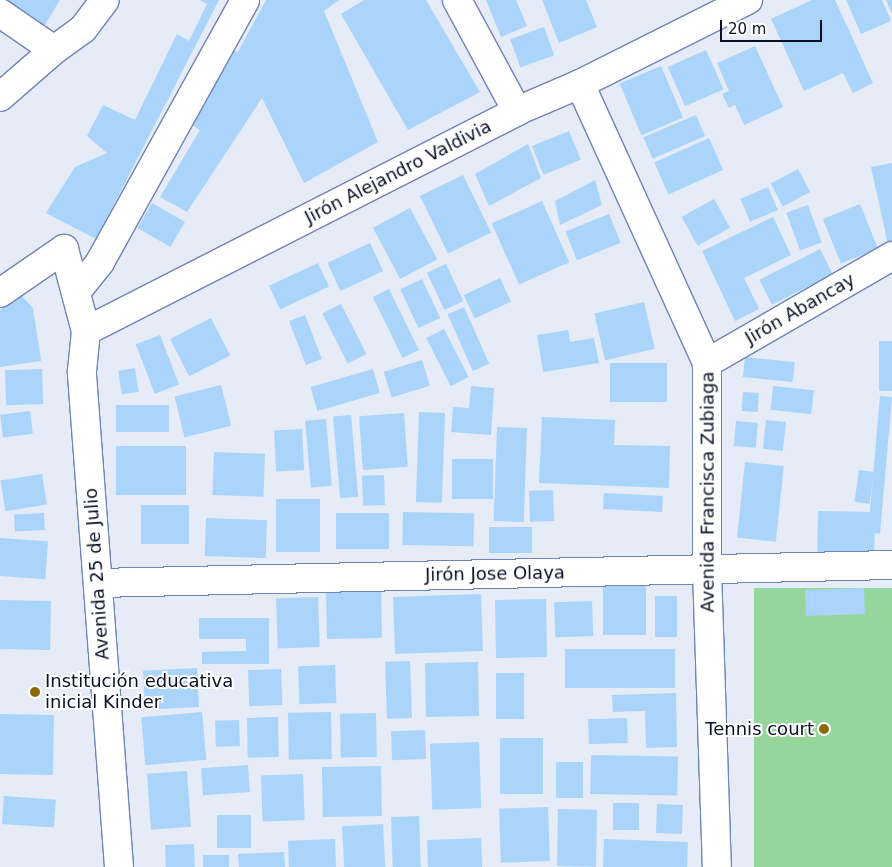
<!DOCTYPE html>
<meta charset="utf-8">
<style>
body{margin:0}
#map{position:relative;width:892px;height:867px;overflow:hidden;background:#e5ebf7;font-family:"DejaVu Sans",sans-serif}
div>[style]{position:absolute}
.green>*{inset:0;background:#96d69c;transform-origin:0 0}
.building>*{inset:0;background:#aad4fa;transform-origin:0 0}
.roads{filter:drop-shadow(1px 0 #6d83b9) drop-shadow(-1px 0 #6d83b9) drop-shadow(0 1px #6d83b9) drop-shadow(0 -1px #6d83b9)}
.minor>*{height:28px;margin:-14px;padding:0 14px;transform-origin:14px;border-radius:14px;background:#fff}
.dots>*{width:14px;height:14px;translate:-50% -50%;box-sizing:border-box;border:2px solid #fff;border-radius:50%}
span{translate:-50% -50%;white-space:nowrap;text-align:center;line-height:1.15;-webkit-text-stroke:4px #fff;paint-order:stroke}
.street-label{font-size:18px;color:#091025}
.poi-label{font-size:18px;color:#091025}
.left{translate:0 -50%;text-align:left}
.right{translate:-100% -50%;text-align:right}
.scale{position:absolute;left:720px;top:20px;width:102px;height:22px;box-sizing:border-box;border:2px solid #091025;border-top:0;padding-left:6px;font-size:15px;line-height:18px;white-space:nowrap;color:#091025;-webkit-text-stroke:4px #fff;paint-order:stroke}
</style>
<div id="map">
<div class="green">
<i style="left:892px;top:588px;width:279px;height:138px;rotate:90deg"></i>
</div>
<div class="building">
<i style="clip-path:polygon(2px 0,60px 0,44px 26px)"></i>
<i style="clip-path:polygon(200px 0,219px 0,96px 239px,46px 213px,75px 167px,107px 153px,87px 136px,103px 105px,135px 120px,177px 34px,189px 41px,207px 4px)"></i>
<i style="clip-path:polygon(266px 0,339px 0,324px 11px,378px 142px,304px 183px,262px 98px,187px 212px,160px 197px,200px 130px,191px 124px,230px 49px,238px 52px)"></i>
<i style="clip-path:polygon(364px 0,426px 0,480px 92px,408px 130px,341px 14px)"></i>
<i style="clip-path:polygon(486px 0,516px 0,527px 26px,501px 37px)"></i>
<i style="clip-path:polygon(542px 0,586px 0,597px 27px,559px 43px)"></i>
<i style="clip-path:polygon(812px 0,835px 0,873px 83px,853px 93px,843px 73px,804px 91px,771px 19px)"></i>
<i style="clip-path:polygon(846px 0,882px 0,891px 21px,861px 34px)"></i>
<i style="clip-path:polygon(886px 0,892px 0,892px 14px)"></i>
<i style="left:544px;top:27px;width:30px;height:36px;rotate:70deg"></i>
<i style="clip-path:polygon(755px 46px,783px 107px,744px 125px,735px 105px,729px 108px,722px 94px,729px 91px,717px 63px)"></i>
<i style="left:706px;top:50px;width:43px;height:42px;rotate:66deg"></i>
<i style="left:661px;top:66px;width:56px;height:45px;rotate:67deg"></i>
<i style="left:696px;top:115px;width:23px;height:57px;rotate:67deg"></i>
<i style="left:569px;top:131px;width:31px;height:40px;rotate:68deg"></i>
<i style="left:709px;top:138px;width:35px;height:60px;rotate:66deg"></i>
<i style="clip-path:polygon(528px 144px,541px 178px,489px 206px,475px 174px)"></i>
<i style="clip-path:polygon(892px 163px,892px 243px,888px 244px,871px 167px)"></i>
<i style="left:798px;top:169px;width:26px;height:31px;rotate:62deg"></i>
<i style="left:463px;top:175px;width:64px;height:48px;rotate:64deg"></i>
<i style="clip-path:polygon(595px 180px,602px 205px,560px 225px,555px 201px)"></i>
<i style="left:768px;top:187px;width:25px;height:30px;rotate:67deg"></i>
<i style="left:714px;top:199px;width:33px;height:37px;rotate:61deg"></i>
<i style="left:542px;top:201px;width:67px;height:55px;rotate:66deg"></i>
<i style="left:152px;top:203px;width:38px;height:29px;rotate:30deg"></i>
<i style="left:860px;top:204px;width:48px;height:40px;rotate:68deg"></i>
<i style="left:808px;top:205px;width:40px;height:23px;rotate:70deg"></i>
<i style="left:410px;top:208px;width:58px;height:42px;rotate:62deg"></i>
<i style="left:609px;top:214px;width:31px;height:47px;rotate:68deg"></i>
<i style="clip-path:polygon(773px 217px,791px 255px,744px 278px,759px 309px,735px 321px,702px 251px)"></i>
<i style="left:370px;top:243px;width:31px;height:47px;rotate:65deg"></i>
<i style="left:820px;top:249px;width:28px;height:68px;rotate:63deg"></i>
<i style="left:318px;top:263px;width:26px;height:54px;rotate:65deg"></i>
<i style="left:446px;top:264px;width:41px;height:21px;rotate:65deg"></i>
<i style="left:500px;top:278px;width:26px;height:40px;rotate:65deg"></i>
<i style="left:422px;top:279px;width:43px;height:24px;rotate:65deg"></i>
<i style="left:389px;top:289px;width:68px;height:18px;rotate:64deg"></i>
<i style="clip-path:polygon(20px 294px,33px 308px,41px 361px,0 367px,0 310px)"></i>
<i style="left:644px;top:302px;width:48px;height:51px;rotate:77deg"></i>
<i style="left:341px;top:304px;width:56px;height:21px;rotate:63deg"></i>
<i style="left:464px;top:307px;width:62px;height:18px;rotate:66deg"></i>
<i style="left:305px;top:315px;width:47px;height:17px;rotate:69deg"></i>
<i style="left:211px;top:318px;width:42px;height:46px;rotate:63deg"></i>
<i style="left:444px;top:329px;width:54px;height:20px;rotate:63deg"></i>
<i style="clip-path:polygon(568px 330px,570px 342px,594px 338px,599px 363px,543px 372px,537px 335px)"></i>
<i style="left:160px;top:335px;width:53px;height:26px;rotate:69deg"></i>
<i style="left:879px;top:341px;width:13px;height:50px"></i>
<i style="left:745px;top:357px;width:50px;height:20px;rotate:6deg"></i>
<i style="left:422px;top:360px;width:27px;height:40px;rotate:73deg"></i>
<i style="left:610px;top:363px;width:57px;height:39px"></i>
<i style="left:135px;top:368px;width:24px;height:17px;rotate:81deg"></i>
<i style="left:42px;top:369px;width:35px;height:37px;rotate:88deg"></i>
<i style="left:373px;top:369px;width:25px;height:65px;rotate:74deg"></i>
<i style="left:221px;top:385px;width:42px;height:48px;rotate:76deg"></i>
<i style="clip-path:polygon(471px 386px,494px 388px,491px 435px,451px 432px,453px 407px,469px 408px)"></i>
<i style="left:773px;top:386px;width:41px;height:24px;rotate:6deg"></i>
<i style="left:743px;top:392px;width:16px;height:19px;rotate:4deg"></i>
<i style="left:880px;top:396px;width:12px;height:137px;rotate:5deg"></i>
<i style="left:169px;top:405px;width:27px;height:53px;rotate:90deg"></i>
<i style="left:30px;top:411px;width:23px;height:30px;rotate:83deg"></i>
<i style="left:419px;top:412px;width:26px;height:90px;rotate:2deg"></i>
<i style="left:404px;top:413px;width:54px;height:45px;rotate:86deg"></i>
<i style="left:351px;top:415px;width:82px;height:18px;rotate:85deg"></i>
<i style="clip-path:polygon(542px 417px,615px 420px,614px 445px,670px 446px,669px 488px,539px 483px)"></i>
<i style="left:326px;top:419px;width:67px;height:21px;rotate:85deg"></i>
<i style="left:766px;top:420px;width:20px;height:29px;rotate:6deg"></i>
<i style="left:736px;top:421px;width:22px;height:25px;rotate:5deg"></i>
<i style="left:497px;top:427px;width:30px;height:94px;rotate:2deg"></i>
<i style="left:302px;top:429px;width:41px;height:28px;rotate:87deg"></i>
<i style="left:116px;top:446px;width:70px;height:49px"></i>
<i style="left:214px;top:452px;width:51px;height:43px;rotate:2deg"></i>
<i style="left:452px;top:459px;width:41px;height:40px"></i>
<i style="left:745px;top:462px;width:39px;height:76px;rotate:6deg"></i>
<i style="left:859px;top:470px;width:15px;height:32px;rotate:8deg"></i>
<i style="left:42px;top:474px;width:31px;height:42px;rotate:81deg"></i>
<i style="left:384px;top:475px;width:30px;height:22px;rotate:88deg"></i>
<i style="left:553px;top:490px;width:31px;height:24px;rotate:88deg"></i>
<i style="left:604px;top:493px;width:59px;height:16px;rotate:3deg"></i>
<i style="left:276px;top:499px;width:44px;height:53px"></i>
<i style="left:141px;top:505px;width:48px;height:39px"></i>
<i style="left:818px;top:511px;width:57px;height:42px;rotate:1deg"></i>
<i style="left:403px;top:512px;width:71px;height:33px;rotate:1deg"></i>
<i style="left:44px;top:513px;width:17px;height:30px;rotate:87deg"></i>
<i style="left:336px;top:513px;width:53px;height:36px"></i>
<i style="left:206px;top:518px;width:61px;height:38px;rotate:2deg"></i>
<i style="left:489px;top:527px;width:43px;height:26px"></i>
<i style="left:0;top:538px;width:48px;height:38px;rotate:4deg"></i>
<i style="left:381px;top:584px;width:54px;height:55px;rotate:89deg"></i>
<i style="left:603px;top:586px;width:43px;height:49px"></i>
<i style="left:864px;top:588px;width:26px;height:59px;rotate:88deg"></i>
<i style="left:481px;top:594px;width:57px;height:88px;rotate:88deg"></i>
<i style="left:655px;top:596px;width:22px;height:41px"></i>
<i style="left:318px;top:597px;width:50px;height:42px;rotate:88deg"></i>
<i style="left:546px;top:599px;width:58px;height:51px;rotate:89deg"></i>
<i style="left:0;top:600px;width:51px;height:49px;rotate:1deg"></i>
<i style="left:592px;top:601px;width:35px;height:38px;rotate:88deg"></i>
<i style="clip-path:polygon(199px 618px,269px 618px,269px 664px,202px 664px,202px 652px,246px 651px,246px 639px,199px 639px)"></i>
<i style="left:675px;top:649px;width:39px;height:110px;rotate:90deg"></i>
<i style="left:410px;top:661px;width:57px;height:25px;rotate:88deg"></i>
<i style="left:478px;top:662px;width:54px;height:53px;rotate:89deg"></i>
<i style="left:335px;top:665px;width:38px;height:37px;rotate:88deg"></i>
<i style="left:197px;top:668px;width:39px;height:54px;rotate:87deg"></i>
<i style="left:281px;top:669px;width:36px;height:33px;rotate:88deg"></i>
<i style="left:496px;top:673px;width:28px;height:46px"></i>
<i style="clip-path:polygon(676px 693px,677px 747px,646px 748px,645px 711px,613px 712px,612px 695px)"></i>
<i style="left:202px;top:712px;width:48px;height:61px;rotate:85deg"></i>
<i style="left:331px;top:712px;width:47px;height:43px;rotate:89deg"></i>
<i style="left:376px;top:713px;width:44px;height:36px;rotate:89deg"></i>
<i style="left:0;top:714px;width:54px;height:60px;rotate:1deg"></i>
<i style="left:278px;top:717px;width:40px;height:31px;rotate:89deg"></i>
<i style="left:627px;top:718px;width:25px;height:39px;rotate:88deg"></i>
<i style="left:239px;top:720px;width:26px;height:24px;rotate:88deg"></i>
<i style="left:425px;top:730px;width:29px;height:34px;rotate:88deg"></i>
<i style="left:500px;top:738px;width:43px;height:56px"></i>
<i style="left:479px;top:742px;width:66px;height:49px;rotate:88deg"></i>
<i style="left:591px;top:755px;width:87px;height:39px;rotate:1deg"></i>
<i style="left:556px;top:762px;width:27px;height:36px"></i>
<i style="left:248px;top:765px;width:27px;height:47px;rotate:86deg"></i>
<i style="left:381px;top:766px;width:50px;height:59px;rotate:89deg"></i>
<i style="left:187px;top:771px;width:56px;height:40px;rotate:86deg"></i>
<i style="left:303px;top:774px;width:46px;height:42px;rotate:88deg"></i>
<i style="left:4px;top:796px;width:52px;height:28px;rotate:4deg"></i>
<i style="left:613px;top:803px;width:26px;height:27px"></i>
<i style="left:657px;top:804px;width:26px;height:29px;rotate:2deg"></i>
<i style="left:548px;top:807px;width:54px;height:49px;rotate:88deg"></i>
<i style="left:558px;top:809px;width:39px;height:57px;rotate:1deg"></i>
<i style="left:251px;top:815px;width:33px;height:34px;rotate:90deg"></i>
<i style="left:419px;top:816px;width:51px;height:28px;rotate:88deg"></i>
<i style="left:383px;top:824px;width:43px;height:41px;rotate:87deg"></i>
<i style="left:481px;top:838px;width:29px;height:54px;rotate:88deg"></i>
<i style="left:335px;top:839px;width:28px;height:47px;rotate:88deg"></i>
<i style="left:604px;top:839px;width:84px;height:28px;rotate:2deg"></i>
<i style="left:194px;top:844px;width:23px;height:29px;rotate:88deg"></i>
<i style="clip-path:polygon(284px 852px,285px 867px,239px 867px,238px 854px)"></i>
<i style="left:229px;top:855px;width:12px;height:26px;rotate:90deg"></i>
</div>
<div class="roads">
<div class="minor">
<i style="left:457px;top:0;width:126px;rotate:61.6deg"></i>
<i style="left:0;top:13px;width:65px;rotate:34.4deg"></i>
<i style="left:580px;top:84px;width:307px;rotate:65.5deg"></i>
<i style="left:707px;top:363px;width:207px;rotate:90deg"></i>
<i style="left:707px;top:570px;width:297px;rotate:88.1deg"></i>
<i style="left:0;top:97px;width:72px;rotate:-41deg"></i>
<i style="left:54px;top:50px;width:36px;rotate:-36deg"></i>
<i style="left:83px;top:29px;width:36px;rotate:-53deg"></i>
<i style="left:76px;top:292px;width:38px;rotate:-51deg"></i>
<i style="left:100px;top:262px;width:299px;rotate:-61deg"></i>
<i style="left:0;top:293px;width:78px;rotate:-34.5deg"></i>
<i style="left:64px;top:249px;width:85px;rotate:75deg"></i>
<i style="left:707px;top:363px;width:214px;rotate:-30deg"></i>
<i style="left:98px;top:583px;width:794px;rotate:-1.3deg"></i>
<i style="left:119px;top:867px;width:497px;rotate:-94.3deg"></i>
<i style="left:82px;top:371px;width:40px;rotate:-84.3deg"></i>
<i style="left:86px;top:331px;width:484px;rotate:-27deg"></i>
<i style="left:517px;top:111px;width:69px;rotate:-23.2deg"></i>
<i style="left:580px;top:84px;width:188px;rotate:-26.6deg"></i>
</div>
</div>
<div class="dots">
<i style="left:35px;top:692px;background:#8a6a09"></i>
<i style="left:824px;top:729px;background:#8a6a09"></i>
</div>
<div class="street-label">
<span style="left:398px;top:172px;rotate:-27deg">Jirón Alejandro Valdivia</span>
<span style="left:800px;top:309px;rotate:-30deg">Jirón Abancay</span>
<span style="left:708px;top:492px;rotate:-90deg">Avenida Francisca Zubiaga</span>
<span style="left:97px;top:574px;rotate:-94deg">Avenida 25 de Julio</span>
<span style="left:495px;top:574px;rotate:-1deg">Jirón Jose Olaya</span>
</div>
<div class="poi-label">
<span class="left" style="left:45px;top:692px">Institución educativa<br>inicial Kinder</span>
<span class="right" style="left:814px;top:729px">Tennis court</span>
</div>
<div class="scale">20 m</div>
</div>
